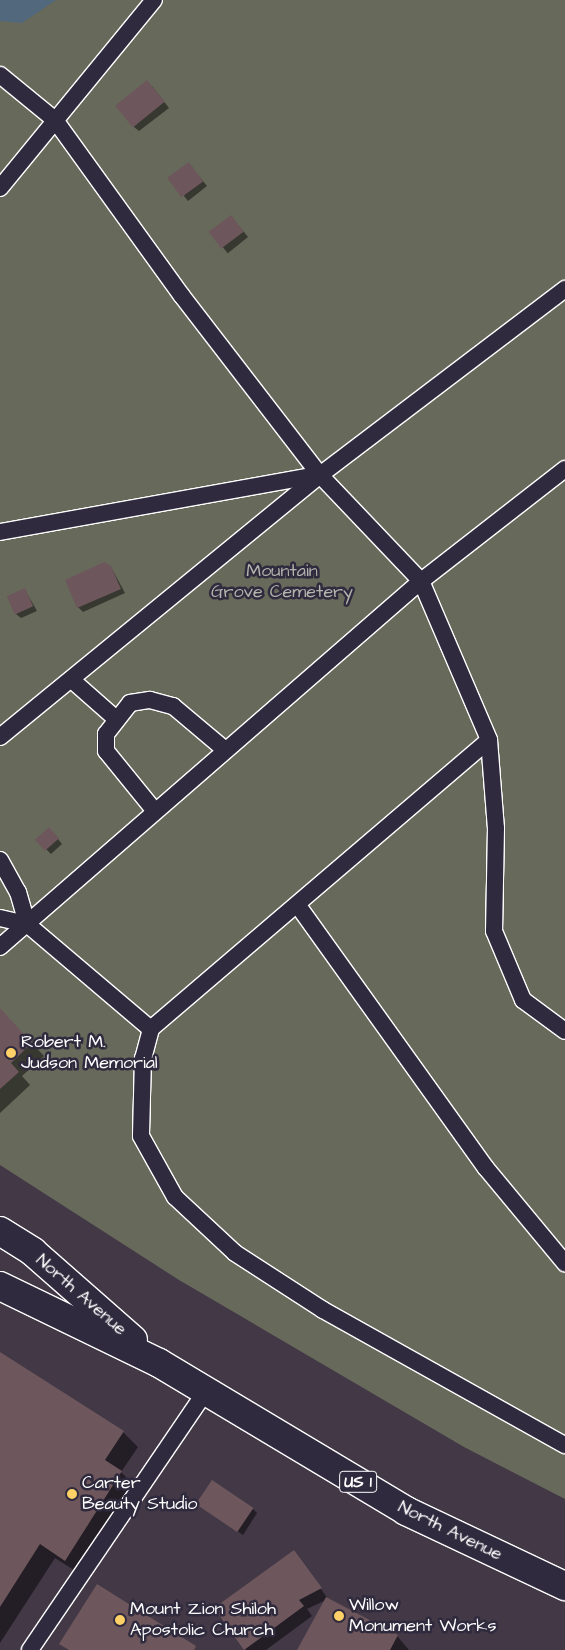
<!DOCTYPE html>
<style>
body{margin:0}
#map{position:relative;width:565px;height:1650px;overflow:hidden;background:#423846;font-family:"Architects Daughter",sans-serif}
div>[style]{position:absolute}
.green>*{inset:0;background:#67695b}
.water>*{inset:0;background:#52687d}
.shadow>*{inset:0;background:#0007;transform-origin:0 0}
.building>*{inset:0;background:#6d575c;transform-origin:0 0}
.roads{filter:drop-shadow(1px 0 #fff) drop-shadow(-1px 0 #fff) drop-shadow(0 1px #fff) drop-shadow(0 -1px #fff)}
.lane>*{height:16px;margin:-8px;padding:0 8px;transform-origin:8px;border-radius:8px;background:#2f2a3d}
.primary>*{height:28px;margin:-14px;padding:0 14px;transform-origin:14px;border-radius:14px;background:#2f2a3d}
.dots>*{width:14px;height:14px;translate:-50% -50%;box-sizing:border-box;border:2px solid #2f2a3d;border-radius:50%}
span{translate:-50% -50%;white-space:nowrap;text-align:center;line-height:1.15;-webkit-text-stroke:5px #2f2a3d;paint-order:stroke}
.shield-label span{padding:1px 4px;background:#2f2a3d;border:1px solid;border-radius:4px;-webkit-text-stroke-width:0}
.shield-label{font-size:16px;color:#fff;font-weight:700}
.park-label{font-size:18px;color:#b3b4ad}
.poi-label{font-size:18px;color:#fff}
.left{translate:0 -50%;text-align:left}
.street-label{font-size:18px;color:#fff}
</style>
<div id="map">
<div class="green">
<i style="clip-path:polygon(0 0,565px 0,565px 1499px,464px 1447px,179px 1280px,0 1165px)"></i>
</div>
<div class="water">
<i style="clip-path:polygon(0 0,56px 0,22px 23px,0 21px)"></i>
</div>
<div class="shadow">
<i style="clip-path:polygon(152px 86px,169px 108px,139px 131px,134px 127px)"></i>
<i style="clip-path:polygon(193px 169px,207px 186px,188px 201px,184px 196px)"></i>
<i style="left:231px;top:216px;width:27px;height:26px;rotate:51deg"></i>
<i style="clip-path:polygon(111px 567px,125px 593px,83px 612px,78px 607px)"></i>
<i style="clip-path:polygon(25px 590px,37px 611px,21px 618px,16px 614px)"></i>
<i style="clip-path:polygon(53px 833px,62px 844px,51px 854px,36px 839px)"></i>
<i style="clip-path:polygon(0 1010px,44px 1056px,22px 1076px,30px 1085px,0 1113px)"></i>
<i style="clip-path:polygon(0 1354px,123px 1432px,138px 1447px,121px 1472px,136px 1487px,80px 1574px,55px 1558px,0 1643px)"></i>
<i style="clip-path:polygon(197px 1503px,253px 1509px,257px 1513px,243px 1535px)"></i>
<i style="clip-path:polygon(294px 1551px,328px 1599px,397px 1636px,409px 1650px,299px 1650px,326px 1600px,307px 1609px,312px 1616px,266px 1650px,246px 1650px,216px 1608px)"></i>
</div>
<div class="building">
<i style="left:147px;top:80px;width:28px;height:41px;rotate:51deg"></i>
<i style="left:189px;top:162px;width:24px;height:27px;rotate:54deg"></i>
<i style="left:231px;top:215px;width:21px;height:28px;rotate:53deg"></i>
<i style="clip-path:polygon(104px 562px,111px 566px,121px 589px,77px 608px,65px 580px)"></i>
<i style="left:25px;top:588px;width:20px;height:20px;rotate:66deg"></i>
<i style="left:49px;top:827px;width:15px;height:19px;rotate:48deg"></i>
<i style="clip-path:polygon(0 1008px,32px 1043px,11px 1063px,19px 1072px,0 1089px)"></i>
<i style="clip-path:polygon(0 1352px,124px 1431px,105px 1460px,122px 1471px,65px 1561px,40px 1544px,0 1607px)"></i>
<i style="left:212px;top:1480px;width:50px;height:29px;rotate:34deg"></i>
<i style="clip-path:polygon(294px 1550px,322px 1588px,299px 1600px,304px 1606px,244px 1650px,214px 1608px)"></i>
<i style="clip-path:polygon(97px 1584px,196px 1646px,194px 1650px,69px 1650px,59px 1644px)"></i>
<i style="clip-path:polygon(326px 1597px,398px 1635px,390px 1650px,297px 1650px)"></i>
</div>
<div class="roads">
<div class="lane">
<i style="left:0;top:75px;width:71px;rotate:39.3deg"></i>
<i style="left:55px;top:120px;width:217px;rotate:54.2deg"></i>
<i style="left:182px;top:296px;width:226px;rotate:52.4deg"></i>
<i style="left:320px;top:475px;width:146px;rotate:46.4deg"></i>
<i style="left:421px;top:581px;width:558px;rotate:139deg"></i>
<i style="left:0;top:188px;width:243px;rotate:-50.7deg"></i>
<i style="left:565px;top:469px;width:182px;rotate:142.1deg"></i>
<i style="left:421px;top:581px;width:173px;rotate:66.8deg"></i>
<i style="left:489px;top:740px;width:88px;rotate:85.5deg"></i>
<i style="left:496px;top:828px;width:103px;rotate:91.1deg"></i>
<i style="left:494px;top:931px;width:75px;rotate:67.2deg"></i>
<i style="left:523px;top:1000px;width:52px;rotate:36.4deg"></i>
<i style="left:0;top:532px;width:323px;rotate:-10.2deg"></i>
<i style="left:73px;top:681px;width:56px;rotate:41.4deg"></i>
<i style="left:0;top:737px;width:414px;rotate:-39.3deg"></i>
<i style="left:320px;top:475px;width:308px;rotate:-37.2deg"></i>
<i style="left:489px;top:740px;width:445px;rotate:139.5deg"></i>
<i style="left:151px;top:1029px;width:30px;rotate:105deg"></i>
<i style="left:143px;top:1058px;width:78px;rotate:91.5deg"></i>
<i style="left:141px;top:1136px;width:70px;rotate:60.9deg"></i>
<i style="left:175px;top:1197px;width:82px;rotate:43deg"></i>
<i style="left:235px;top:1253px;width:105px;rotate:32.9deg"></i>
<i style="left:323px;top:1310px;width:277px;rotate:29.2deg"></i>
<i style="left:154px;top:810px;width:76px;rotate:-129.1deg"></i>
<i style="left:106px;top:751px;width:17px;rotate:-90deg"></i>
<i style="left:106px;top:734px;width:39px;rotate:-52deg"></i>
<i style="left:130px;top:703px;width:20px;rotate:-9deg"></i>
<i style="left:150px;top:700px;width:24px;rotate:15deg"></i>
<i style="left:173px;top:706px;width:67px;rotate:40.1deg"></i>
<i style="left:0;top:860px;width:37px;rotate:61deg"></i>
<i style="left:18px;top:892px;width:33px;rotate:74deg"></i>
<i style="left:27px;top:924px;width:162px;rotate:40.3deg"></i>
<i style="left:299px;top:907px;width:321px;rotate:54.4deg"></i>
<i style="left:486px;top:1168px;width:124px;rotate:50.3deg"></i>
<i style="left:0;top:918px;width:28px;rotate:13deg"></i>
<i style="left:30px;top:1650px;width:313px;rotate:-55.8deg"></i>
</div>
<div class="primary">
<i style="left:0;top:1231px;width:39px;rotate:32deg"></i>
<i style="left:33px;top:1252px;width:133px;rotate:41.3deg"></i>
<i style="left:0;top:1286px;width:177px;rotate:25.8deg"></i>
<i style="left:159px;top:1363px;width:288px;rotate:30.9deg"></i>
<i style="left:406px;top:1511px;width:176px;rotate:25.3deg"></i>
</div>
</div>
<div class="dots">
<i style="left:11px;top:1053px;background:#ffd166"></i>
<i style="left:72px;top:1494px;background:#ffd166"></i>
<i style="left:339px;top:1616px;background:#ffd166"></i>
<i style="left:120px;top:1620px;background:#ffd166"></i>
</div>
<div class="shield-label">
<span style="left:358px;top:1482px">US 1</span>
</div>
<div class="park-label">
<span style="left:282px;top:582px">Mountain<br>Grove Cemetery</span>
</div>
<div class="poi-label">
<span class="left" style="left:21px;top:1053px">Robert M.<br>Judson Memorial</span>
<span class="left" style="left:82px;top:1494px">Carter<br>Beauty Studio</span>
<span class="left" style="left:349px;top:1616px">Willow<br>Monument Works</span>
<span class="left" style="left:130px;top:1620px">Mount Zion Shiloh<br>Apostolic Church</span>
</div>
<div class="street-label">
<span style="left:81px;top:1295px;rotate:41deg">North Avenue</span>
<span style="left:450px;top:1531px;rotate:26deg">North Avenue</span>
</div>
</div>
